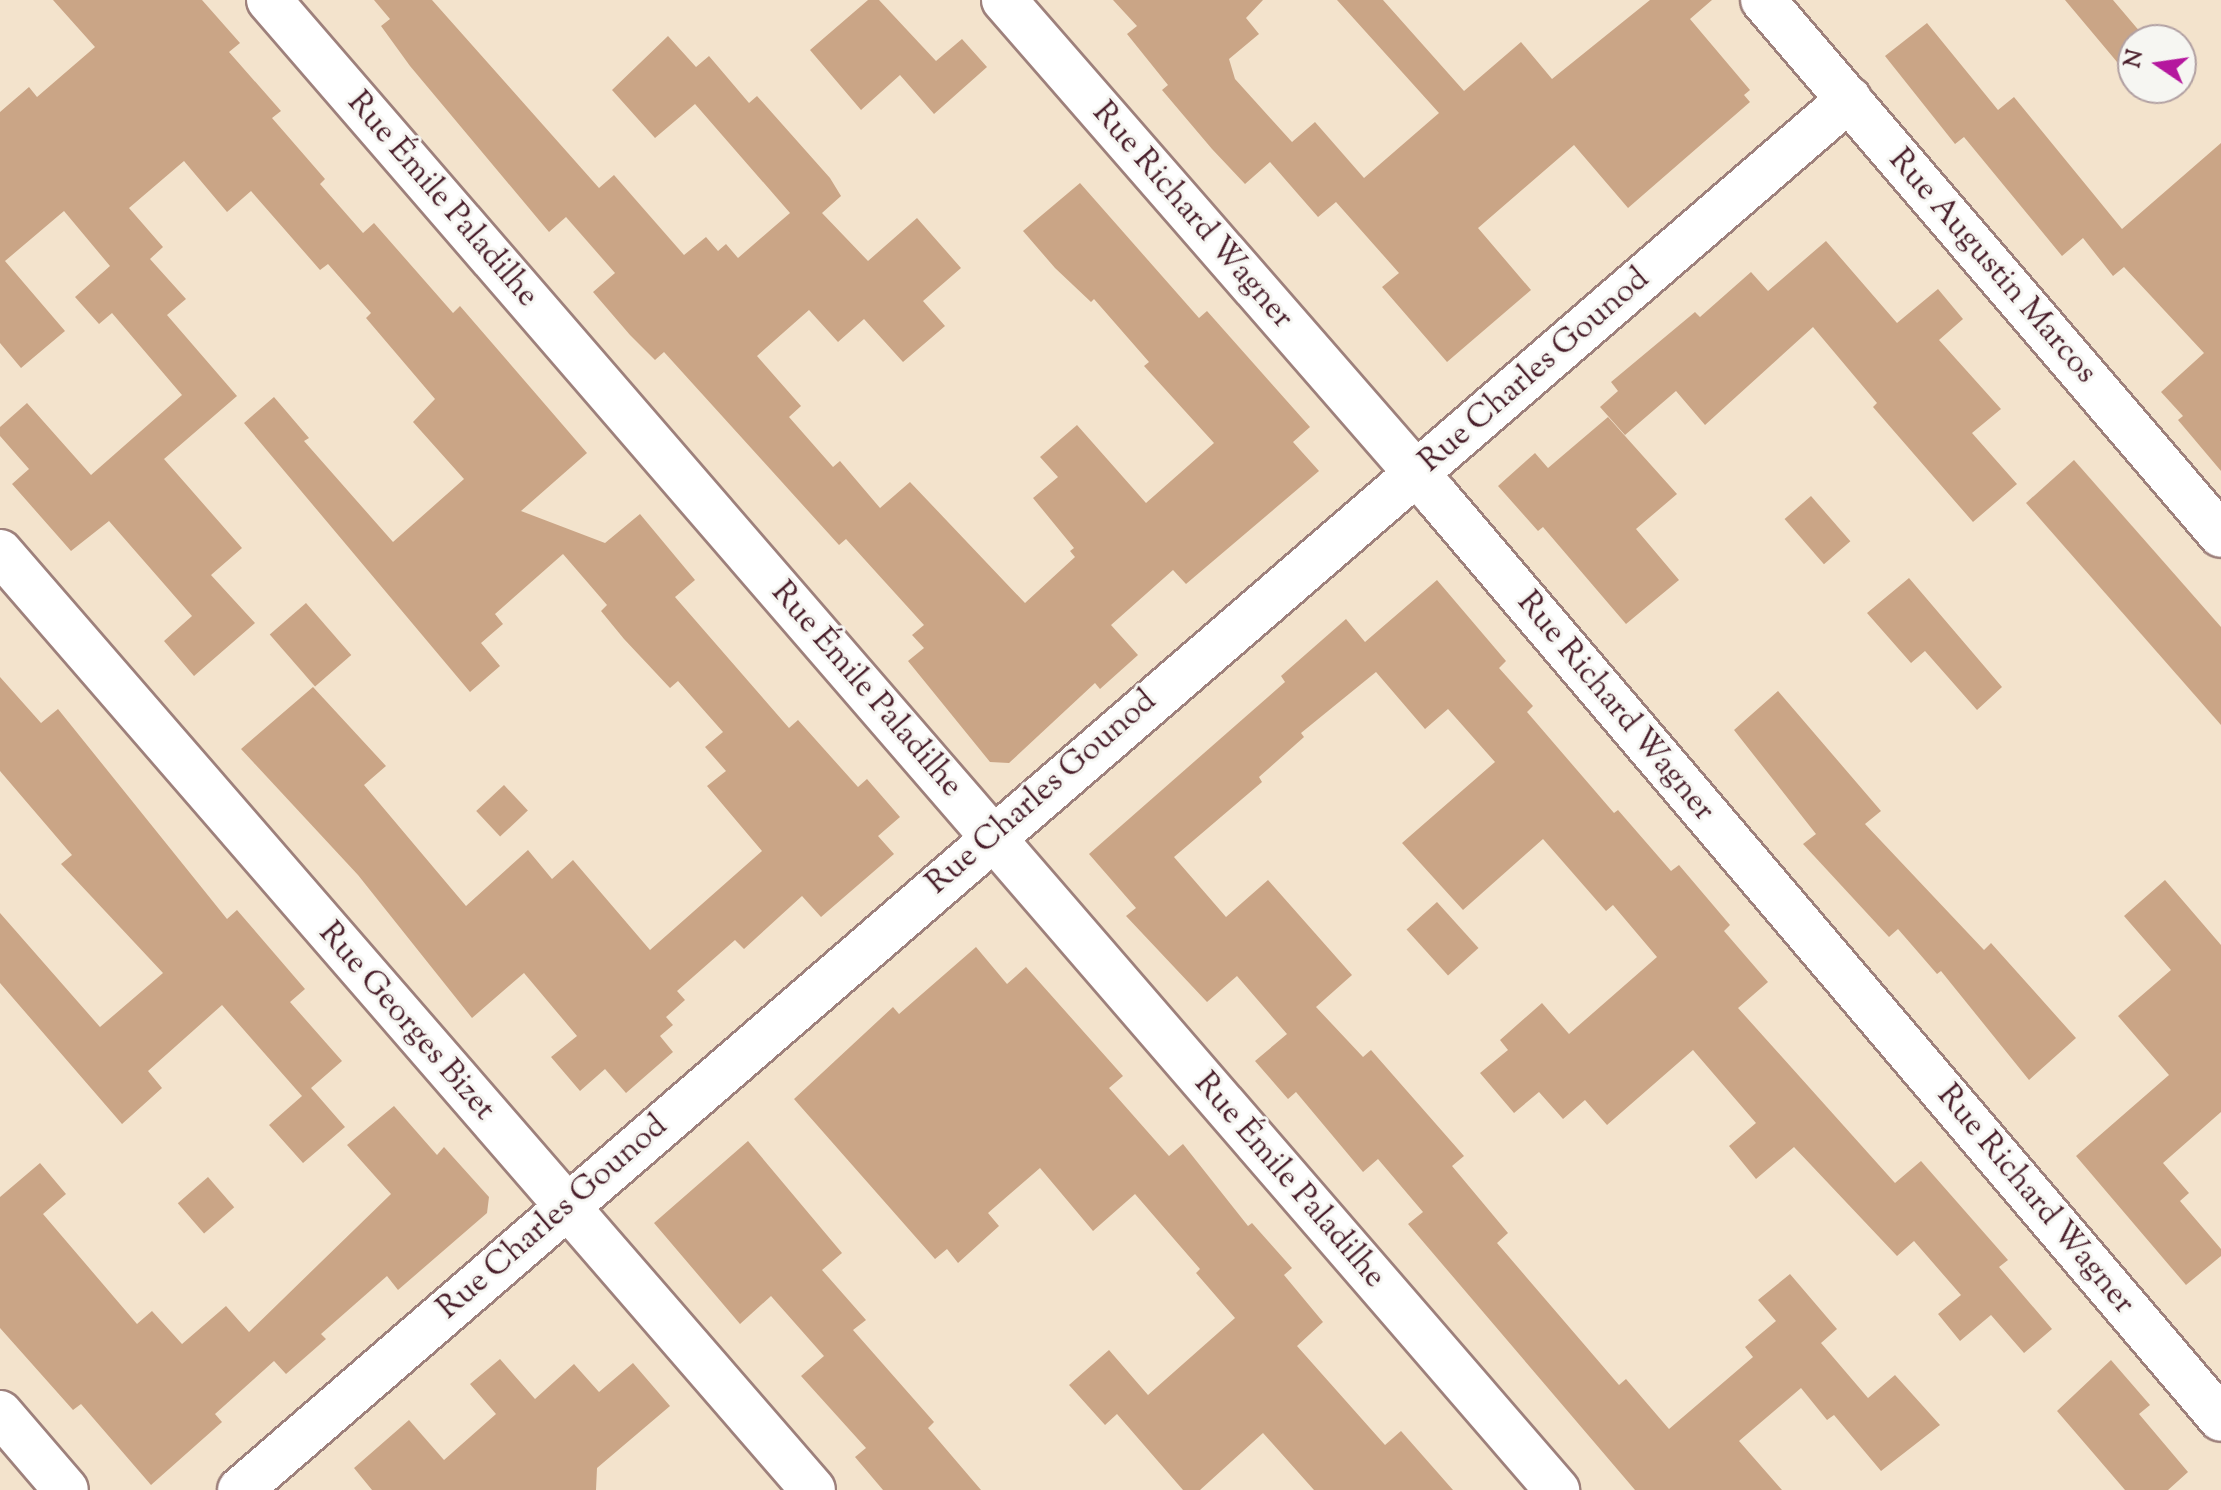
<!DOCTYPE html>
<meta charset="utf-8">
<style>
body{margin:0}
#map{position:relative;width:2221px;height:1490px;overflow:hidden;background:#f3e3cc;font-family:"Sorts Mill Goudy",serif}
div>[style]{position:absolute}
.building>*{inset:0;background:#caa586;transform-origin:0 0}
.roads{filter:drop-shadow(2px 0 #9e817c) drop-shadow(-2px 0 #9e817c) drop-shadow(0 2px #9e817c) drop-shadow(0 -2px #9e817c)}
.minor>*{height:44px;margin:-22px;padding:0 22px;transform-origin:22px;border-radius:22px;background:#fff}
span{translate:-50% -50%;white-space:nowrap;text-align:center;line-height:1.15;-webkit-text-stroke:6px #f6f6f2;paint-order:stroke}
.street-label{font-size:32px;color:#4a1f2b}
.north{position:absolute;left:2117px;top:24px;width:80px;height:80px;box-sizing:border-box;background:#f6f6f2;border:2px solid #b1a0a2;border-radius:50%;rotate:283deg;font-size:22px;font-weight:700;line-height:32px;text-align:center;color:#4a1f2b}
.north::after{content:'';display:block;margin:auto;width:28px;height:36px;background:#b5179e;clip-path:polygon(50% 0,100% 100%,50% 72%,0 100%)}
</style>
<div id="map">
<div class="building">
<i style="clip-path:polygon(53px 0,202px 0,240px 43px,229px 52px,281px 111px,272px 118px,325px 179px,320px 184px,363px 233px,374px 223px,453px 313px,460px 306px,587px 453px,521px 511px,605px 543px,640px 514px,695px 580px,675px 597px,789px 728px,798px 720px,858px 787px,867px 779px,900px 817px,878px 836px,894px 854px,821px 917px,802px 896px,744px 949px,735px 940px,677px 991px,685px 1000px,666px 1017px,673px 1025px,660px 1036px,673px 1052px,626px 1093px,605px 1069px,580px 1091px,551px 1057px,577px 1036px,524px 973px,472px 1018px,358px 875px,241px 749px,313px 687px,386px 766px,364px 785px,466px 906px,528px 850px,552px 879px,573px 860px,650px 950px,762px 851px,707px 786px,726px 771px,705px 747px,723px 732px,678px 681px,670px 688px,624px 639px,601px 611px,607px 605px,563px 554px,495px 614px,503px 624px,481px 643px,500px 666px,470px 692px,244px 423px,274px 397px,309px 438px,304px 441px,393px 542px,464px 479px,413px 422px,435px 399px,366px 318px,371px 313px,328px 264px,320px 270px,251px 191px,227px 212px,184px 161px,129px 208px,163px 247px,150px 259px,186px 299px,167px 315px,237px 396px,164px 459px,242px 548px,211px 575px,255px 623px,194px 676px,164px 641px,192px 616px,109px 521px,71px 551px,12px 484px,29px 469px,0 436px,0 427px,27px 403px,91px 475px,182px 395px,112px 313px,99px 324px,75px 297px,110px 266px,64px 211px,5px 261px,65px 331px,21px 368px,0 343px,0 112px,29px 87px,37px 97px,95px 47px)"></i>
<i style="clip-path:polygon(374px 0,432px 0,599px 188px,614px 175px,684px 255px,706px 237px,718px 251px,726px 244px,738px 258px,790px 213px,695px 104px,655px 138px,612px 90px,668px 36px,696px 67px,709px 56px,749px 103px,757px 96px,830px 178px,841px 196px,822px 213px,868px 261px,917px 218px,961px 268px,923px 301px,945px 326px,903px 362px,864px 319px,838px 342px,809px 310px,757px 356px,801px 406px,789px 417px,833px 467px,840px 461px,880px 508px,910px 482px,1025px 603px,1075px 557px,1070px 551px,1074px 548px,1033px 498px,1058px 477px,1040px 457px,1077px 425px,1146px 503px,1214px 443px,1144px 366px,1149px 362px,1094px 299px,1091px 302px,1055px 268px,1023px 231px,1080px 183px,1199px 318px,1207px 311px,1310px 427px,1293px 442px,1319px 471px,1186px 584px,1173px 570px,1111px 625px,1138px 655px,1100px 689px,1095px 683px,1009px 763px,990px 762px,908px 661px,924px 648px,912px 635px,924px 625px,846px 539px,839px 545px,664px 352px,655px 360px,630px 335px,593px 292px,615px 273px,566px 217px,549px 232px,410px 66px,381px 26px,390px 19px)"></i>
<i style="clip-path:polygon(868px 0,879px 0,936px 61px,962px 39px,987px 67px,934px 114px,900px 75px,861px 110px,810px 50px)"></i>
<i style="clip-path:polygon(1113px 0,1263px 0,1246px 18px,1259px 34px,1229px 59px,1235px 79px,1292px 142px,1315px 122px,1364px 178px,1439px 113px,1337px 0,1383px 0,1464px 91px,1521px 42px,1552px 79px,1650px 0,1712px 0,1690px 19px,1750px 90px,1744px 95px,1750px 102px,1628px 208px,1574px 145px,1478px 228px,1531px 290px,1447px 362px,1382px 287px,1399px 273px,1336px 202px,1318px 217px,1270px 162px,1245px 184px,1212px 149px,1162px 90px,1168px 85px,1127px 34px,1137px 26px)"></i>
<i style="clip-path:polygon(2065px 0,2113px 0,2147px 40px,2133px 40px,2133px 81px)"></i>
<i style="clip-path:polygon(1927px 23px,1998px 110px,2014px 97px,2122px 229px,2221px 143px,2221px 471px,2178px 420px,2183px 416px,2161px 392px,2204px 353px,2124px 267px,2113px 276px,2083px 238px,2062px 256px,1964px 137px,1955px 144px,1885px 56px)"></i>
<i style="clip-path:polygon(1826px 241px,1897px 323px,1938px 289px,1963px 319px,1939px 340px,2001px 409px,1972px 433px,2017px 484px,1973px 522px,1873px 407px,1877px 403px,1813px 327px,1705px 425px,1676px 391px,1625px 435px,1600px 407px,1618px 391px,1611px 382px,1695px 312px,1700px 317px,1751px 272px,1768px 291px)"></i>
<i style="clip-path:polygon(1608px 417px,1677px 494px,1636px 529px,1679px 580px,1626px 624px,1543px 527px,1538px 531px,1498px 486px,1535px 453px,1548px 468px)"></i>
<i style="clip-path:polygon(2074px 460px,2221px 627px,2221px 725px,2026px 503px)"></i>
<i style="left:1811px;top:496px;width:60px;height:35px;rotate:49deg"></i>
<i style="clip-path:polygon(1909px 578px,2002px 687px,1977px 710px,1925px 651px,1911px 663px,1867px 613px)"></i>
<i style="clip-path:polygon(1437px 580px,1506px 661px,1499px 668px,1533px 706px,1527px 712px,1614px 813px,1618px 810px,1671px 871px,1679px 865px,1730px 925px,1724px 931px,1768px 982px,1738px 1008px,1895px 1183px,1921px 1161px,2008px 1260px,1999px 1267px,2052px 1329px,2024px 1353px,1991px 1315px,1960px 1341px,1938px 1314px,1961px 1295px,1914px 1241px,1897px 1256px,1794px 1147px,1756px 1179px,1729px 1146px,1756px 1123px,1693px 1050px,1607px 1125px,1585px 1100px,1563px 1119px,1539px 1092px,1514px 1113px,1480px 1073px,1508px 1050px,1500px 1040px,1542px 1003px,1569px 1034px,1657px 957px,1613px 905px,1606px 911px,1543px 839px,1463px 910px,1402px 843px,1495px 762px,1448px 709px,1425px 729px,1376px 672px,1301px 733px,1304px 737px,1259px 777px,1262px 782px,1174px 857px,1226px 917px,1268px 880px,1352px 975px,1316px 1007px,1363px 1057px,1371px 1050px,1464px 1156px,1452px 1166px,1508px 1233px,1497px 1243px,1619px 1385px,1626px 1379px,1669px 1429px,1753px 1357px,1745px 1347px,1776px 1321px,1758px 1300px,1790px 1274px,1837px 1329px,1821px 1343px,1868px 1398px,1895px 1375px,1940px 1425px,1881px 1471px,1834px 1415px,1827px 1420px,1801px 1388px,1739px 1441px,1782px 1490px,1635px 1490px,1408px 1224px,1423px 1212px,1378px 1159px,1363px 1172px,1296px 1092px,1288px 1099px,1255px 1061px,1287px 1034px,1237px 976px,1207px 1002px,1126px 916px,1136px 908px,1089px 854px,1285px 682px,1281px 676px,1346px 619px,1365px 642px)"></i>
<i style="left:306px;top:603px;width:69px;height:48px;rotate:49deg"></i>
<i style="clip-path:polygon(0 677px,41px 723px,58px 709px,227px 919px,237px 910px,305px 989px,290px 1002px,342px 1061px,311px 1088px,345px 1127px,303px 1163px,269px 1125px,302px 1096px,222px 1005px,148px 1071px,162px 1088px,122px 1124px,0 983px,0 913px,100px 1027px,163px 973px,61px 864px,72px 855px,0 771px)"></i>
<i style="clip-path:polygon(1778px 691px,1881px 811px,1865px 824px,1984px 950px,1991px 943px,2076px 1038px,2029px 1080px,1941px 971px,1937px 974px,1898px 929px,1889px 937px,1803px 844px,1816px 834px,1734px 730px)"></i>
<i style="left:504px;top:785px;width:35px;height:38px;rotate:47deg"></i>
<i style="clip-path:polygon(2165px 880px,2221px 945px,2221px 1112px,2163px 1163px,2189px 1193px,2180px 1201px,2221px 1249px,2221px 1256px,2186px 1285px,2076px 1156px,2169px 1075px,2118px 1016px,2171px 970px,2124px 916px)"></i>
<i style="left:1437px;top:902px;width:62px;height:41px;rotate:48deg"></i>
<i style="clip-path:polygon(976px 947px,1007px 984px,1026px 967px,1123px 1076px,1109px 1088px,1169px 1156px,1183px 1144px,1248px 1226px,1252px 1223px,1292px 1268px,1284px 1275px,1323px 1322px,1297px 1346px,1385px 1445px,1401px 1431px,1453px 1490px,1314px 1490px,1263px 1433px,1200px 1490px,1183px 1490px,1117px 1414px,1105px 1425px,1069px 1385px,1109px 1350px,1148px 1395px,1235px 1318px,1196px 1273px,1200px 1269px,1135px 1194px,1093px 1231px,1040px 1168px,988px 1213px,999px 1226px,958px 1263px,947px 1249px,935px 1259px,794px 1099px,893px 1007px,899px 1014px)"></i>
<i style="clip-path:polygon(394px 1106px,437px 1155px,444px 1147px,489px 1197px,487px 1213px,398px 1290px,387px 1276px,321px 1334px,326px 1339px,286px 1374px,274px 1361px,215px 1414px,222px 1422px,151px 1485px,81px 1404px,73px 1410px,0 1328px,0 1197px,40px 1163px,66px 1194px,43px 1214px,137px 1324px,152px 1311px,182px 1344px,226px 1306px,249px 1332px,391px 1194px,347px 1145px)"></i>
<i style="clip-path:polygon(748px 1141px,842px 1253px,822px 1270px,866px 1320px,853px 1330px,934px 1422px,928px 1428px,981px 1490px,883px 1490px,855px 1457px,866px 1448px,801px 1376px,824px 1356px,771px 1296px,740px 1324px,654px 1223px)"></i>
<i style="left:208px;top:1177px;width:40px;height:40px;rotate:49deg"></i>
<i style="clip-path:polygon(500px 1359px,535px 1399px,574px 1364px,599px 1392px,633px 1363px,670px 1406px,597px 1468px,596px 1490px,372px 1490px,354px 1468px,409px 1420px,444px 1460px,496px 1414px,470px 1384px)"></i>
<i style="clip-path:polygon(2111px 1360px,2150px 1405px,2139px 1414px,2188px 1472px,2168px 1490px,2125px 1490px,2057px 1411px)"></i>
</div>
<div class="roads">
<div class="minor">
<i style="left:269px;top:0;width:1970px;rotate:49.16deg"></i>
<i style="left:1004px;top:0;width:659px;rotate:48.94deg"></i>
<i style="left:1437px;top:497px;width:1210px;rotate:49.62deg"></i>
<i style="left:1763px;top:0;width:704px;rotate:49.43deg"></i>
<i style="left:0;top:552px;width:1241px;rotate:49.08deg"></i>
<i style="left:0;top:1413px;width:101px;rotate:49.4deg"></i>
<i style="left:240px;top:1490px;width:2127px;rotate:-40.84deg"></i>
</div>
</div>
<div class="street-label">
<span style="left:442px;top:200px;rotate:49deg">Rue Émile Paladilhe</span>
<span style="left:1192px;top:216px;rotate:49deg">Rue Richard Wagner</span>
<span style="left:1992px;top:267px;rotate:49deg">Rue Augustin Marcos</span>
<span style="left:1535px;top:371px;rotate:-41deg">Rue Charles Gounod</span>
<span style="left:866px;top:690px;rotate:49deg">Rue Émile Paladilhe</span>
<span style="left:1615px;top:707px;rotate:50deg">Rue Richard Wagner</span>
<span style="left:1042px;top:793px;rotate:-41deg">Rue Charles Gounod</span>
<span style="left:406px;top:1022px;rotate:49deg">Rue Georges Bizet</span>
<span style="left:1289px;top:1181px;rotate:49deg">Rue Émile Paladilhe</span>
<span style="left:2035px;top:1200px;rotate:50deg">Rue Richard Wagner</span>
<span style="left:553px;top:1218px;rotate:-41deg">Rue Charles Gounod</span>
</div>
<div class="north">N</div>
</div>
